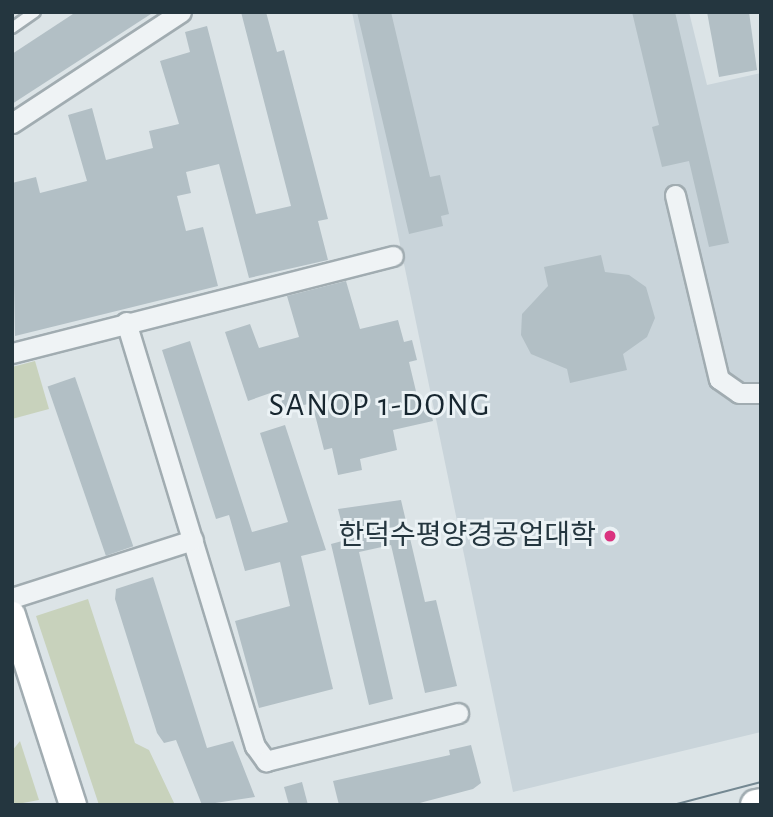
<!DOCTYPE html>
<meta charset="utf-8">
<style>
body{margin:0}
#map{position:relative;width:773px;height:817px;overflow:hidden;background:#dce4e7;font-family:"Alegreya Sans","Noto Sans KR",sans-serif}
div>[style]{position:absolute}
.built>*{inset:0;background:#c9d4da}
.green>*{inset:0;background:#c8d2bc}
.building>*{inset:0;background:#b2bfc5;transform-origin:0 0}
.roads{filter:drop-shadow(2px 0 #a1acb1) drop-shadow(-2px 0 #a1acb1) drop-shadow(0 2px #a1acb1) drop-shadow(0 -2px #a1acb1)}
.lane>*{height:10px;margin:-5px;padding:0 5px;transform-origin:5px;border-radius:5px;background:#eff3f5}
.street>*{height:19px;margin:-9.5px;padding:0 9.5px;transform-origin:9.5px;border-radius:9.5px;background:#eff3f5}
.secondary>*{height:26px;margin:-13px;padding:0 13px;transform-origin:13px;border-radius:13px;background:#fff}
.primary>*{height:30px;margin:-15px;padding:0 15px;transform-origin:15px;border-radius:15px;background:#fff}
.tram>*{height:2px;margin:-1px;padding:0 1px;transform-origin:1px;border-radius:1px;background:#748892}
.dots>*{width:19px;height:19px;translate:-50% -50%;box-sizing:border-box;border:4px solid #ebf2f5;border-radius:50%}
span{translate:-50% -50%;white-space:nowrap;text-align:center;line-height:1.15;-webkit-text-stroke:6px #ebf2f5;paint-order:stroke}
.poi-label{font-size:28px;color:#24363f}
.right{translate:-100% -50%;text-align:right}
.quarter-label{font-size:32px;color:#17262f;letter-spacing:2px}
.frame{position:absolute;inset:0;border:14px solid #24363f;pointer-events:none}
</style>
<div id="map">
<div class="built">
<i style="clip-path:polygon(352px 12px,689px 12px,707px 85px,761px 73px,761px 732px,513px 792px)"></i>
</div>
<div class="green">
<i style="clip-path:polygon(35px 361px,49px 409px,12px 419px,12px 367px)"></i>
<i style="clip-path:polygon(88px 599px,135px 743px,149px 750px,175px 805px,99px 805px,36px 616px)"></i>
<i style="clip-path:polygon(20px 741px,39px 800px,12px 805px,12px 751px)"></i>
</div>
<div class="building">
<i style="clip-path:polygon(76px 12px,154px 12px,12px 104px,12px 54px)"></i>
<i style="clip-path:polygon(241px 12px,266px 12px,277px 52px,284px 50px,328px 219px,318px 221px,328px 260px,249px 278px,219px 164px,186px 172px,191px 193px,177px 196px,186px 231px,203px 227px,218px 286px,15px 336px,12px 183px,36px 177px,40px 193px,87px 181px,68px 115px,92px 108px,106px 160px,153px 148px,149px 131px,179px 124px,160px 61px,190px 52px,185px 32px,207px 26px,256px 214px,291px 206px)"></i>
<i style="clip-path:polygon(357px 12px,391px 12px,430px 177px,440px 175px,449px 214px,441px 216px,443px 226px,409px 234px)"></i>
<i style="clip-path:polygon(632px 12px,675px 12px,729px 243px,709px 247px,689px 161px,662px 167px,652px 127px,659px 125px)"></i>
<i style="clip-path:polygon(707px 12px,749px 12px,757px 70px,719px 77px)"></i>
<i style="clip-path:polygon(601px 255px,605px 272px,629px 275px,646px 287px,655px 318px,647px 337px,623px 354px,627px 370px,570px 383px,567px 369px,531px 354px,521px 335px,522px 314px,548px 286px,544px 267px)"></i>
<i style="clip-path:polygon(346px 281px,360px 329px,398px 320px,404px 342px,412px 340px,417px 360px,409px 362px,420px 408px,429px 405px,433px 421px,393px 430px,397px 450px,360px 459px,362px 470px,338px 475px,332px 448px,324px 450px,312px 403px,284px 410px,279px 390px,248px 401px,225px 332px,250px 324px,259px 348px,299px 337px,287px 296px)"></i>
<i style="clip-path:polygon(190px 341px,252px 532px,288px 522px,260px 433px,285px 425px,326px 550px,301px 556px,333px 689px,259px 708px,235px 621px,290px 606px,280px 562px,245px 571px,229px 515px,216px 519px,162px 350px)"></i>
<i style="left:75px;top:377px;width:179px;height:29px;rotate:71deg"></i>
<i style="clip-path:polygon(401px 500px,425px 602px,436px 600px,457px 686px,425px 693px,391px 545px,359px 552px,393px 699px,369px 705px,331px 544px,346px 540px,338px 509px)"></i>
<i style="clip-path:polygon(153px 577px,207px 748px,233px 741px,255px 797px,202px 805px,176px 740px,164px 743px,157px 733px,115px 599px,116px 589px)"></i>
<i style="clip-path:polygon(471px 745px,481px 783px,473px 789px,412px 805px,339px 805px,333px 781px,450px 755px,449px 750px)"></i>
<i style="clip-path:polygon(302px 782px,308px 805px,289px 805px,284px 787px)"></i>
</div>
<div class="roads">
<div class="lane">
<i style="left:12px;top:28px;width:28px;rotate:-35deg"></i>
</div>
<div class="street">
<i style="left:12px;top:123px;width:202px;rotate:-33.3deg"></i>
<i style="left:675px;top:195px;width:189px;rotate:76.6deg"></i>
<i style="left:719px;top:379px;width:24px;rotate:35deg"></i>
<i style="left:739px;top:393px;width:22px"></i>
<i style="left:126px;top:322px;width:443px;rotate:73.1deg"></i>
<i style="left:255px;top:746px;width:19px;rotate:54deg"></i>
<i style="left:266px;top:761px;width:198px;rotate:-14deg"></i>
<i style="left:12px;top:353px;width:393px;rotate:-14.3deg"></i>
<i style="left:12px;top:598px;width:190px;rotate:-17.8deg"></i>
</div>
<div class="secondary">
<i style="left:12px;top:615px;width:200px;rotate:72.2deg"></i>
</div>
<div class="primary">
<i style="left:756px;top:805px;width:5px;rotate:-11deg"></i>
</div>
</div>
<div class="tram">
<i style="left:673px;top:805px;width:91px;rotate:-14.6deg"></i>
</div>
<div class="dots">
<i style="left:610px;top:536px;background:#da337f"></i>
</div>
<div class="poi-label">
<span class="right" style="left:596px;top:536px">한덕수평양경공업대학</span>
</div>
<div class="quarter-label">
<span style="left:380px;top:405px">SANOP 1-DONG</span>
</div>
<div class="frame"></div>
</div>
